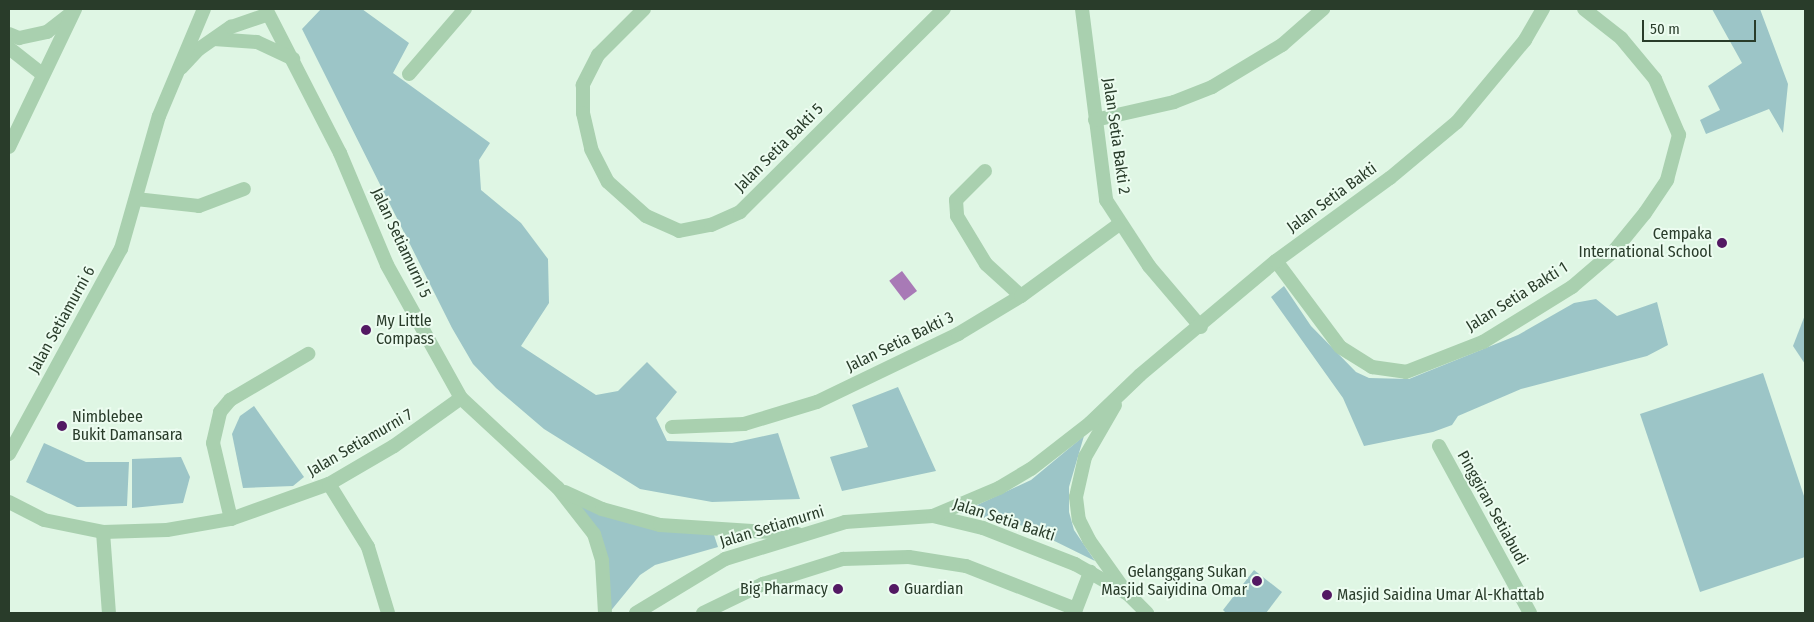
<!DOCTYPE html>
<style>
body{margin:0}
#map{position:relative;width:1814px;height:622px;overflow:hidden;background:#dff6e4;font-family:"Fira Sans Condensed",sans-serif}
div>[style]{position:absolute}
.green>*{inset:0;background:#9cc5c7}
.water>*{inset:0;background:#a87ab6;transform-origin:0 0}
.minor>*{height:14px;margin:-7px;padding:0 7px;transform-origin:7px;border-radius:7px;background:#a9d0af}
.tertiary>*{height:14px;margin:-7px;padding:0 7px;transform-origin:7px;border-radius:7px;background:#a9d0af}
.dots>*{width:14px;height:14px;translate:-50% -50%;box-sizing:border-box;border:2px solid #ecfcf0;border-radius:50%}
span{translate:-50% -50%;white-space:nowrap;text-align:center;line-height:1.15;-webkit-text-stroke:4px #ecfcf0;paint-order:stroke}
.street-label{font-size:16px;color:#293c2a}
.poi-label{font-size:16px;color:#293c2a}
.right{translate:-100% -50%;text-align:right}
.left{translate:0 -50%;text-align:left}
.frame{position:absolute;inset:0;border:10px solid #293c2a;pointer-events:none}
.scale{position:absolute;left:1642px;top:20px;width:114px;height:22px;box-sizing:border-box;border:2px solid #293c2a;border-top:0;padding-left:6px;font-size:15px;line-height:18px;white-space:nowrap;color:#293c2a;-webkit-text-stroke:4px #ecfcf0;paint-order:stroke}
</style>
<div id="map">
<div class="green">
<i style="clip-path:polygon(321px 9px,362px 9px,409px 43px,393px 73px,490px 143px,479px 160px,481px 190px,521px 223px,548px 259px,549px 303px,521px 346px,596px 395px,618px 391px,647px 362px,677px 392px,656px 418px,667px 441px,732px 443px,778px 433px,800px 499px,712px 502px,640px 489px,544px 429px,496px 388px,473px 364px,452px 328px,302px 29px)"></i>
<i style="clip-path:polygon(1712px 9px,1760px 9px,1788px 84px,1783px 133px,1769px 109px,1706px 134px,1700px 120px,1720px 110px,1708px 86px,1742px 63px)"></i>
<i style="clip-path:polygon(1284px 286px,1311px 326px,1356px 372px,1369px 378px,1409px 379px,1518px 335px,1574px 303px,1596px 299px,1617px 316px,1657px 302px,1668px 345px,1647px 356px,1521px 389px,1458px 416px,1452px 425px,1433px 432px,1364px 446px,1343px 398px,1271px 297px)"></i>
<i style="clip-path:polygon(1805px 315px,1805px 364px,1793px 346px)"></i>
<i style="clip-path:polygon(1763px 373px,1805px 499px,1805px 557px,1700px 592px,1640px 414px)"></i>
<i style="clip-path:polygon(898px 387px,936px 471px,842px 491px,830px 457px,868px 447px,852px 405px)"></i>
<i style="clip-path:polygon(254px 406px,304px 477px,293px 486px,243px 488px,232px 434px,240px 416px)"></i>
<i style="clip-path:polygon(1084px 436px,1069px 487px,1069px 512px,1074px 530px,1095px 561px,1024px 526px,960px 513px,1031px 480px)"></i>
<i style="clip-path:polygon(44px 443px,86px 462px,129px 462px,127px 506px,77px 507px,26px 482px)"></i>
<i style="clip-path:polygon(181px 457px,190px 477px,183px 503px,132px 508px,132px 459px)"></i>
<i style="clip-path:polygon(574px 501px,713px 532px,718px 547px,655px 565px,640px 575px,609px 613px,609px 588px)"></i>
<i style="clip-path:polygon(1254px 570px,1282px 592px,1266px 613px,1226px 613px,1223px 610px)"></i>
</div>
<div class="water">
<i style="left:902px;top:271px;width:25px;height:16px;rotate:53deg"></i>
</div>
<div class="minor">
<i style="left:266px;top:9px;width:162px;rotate:62.8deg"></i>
<i style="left:340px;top:153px;width:121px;rotate:67.2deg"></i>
<i style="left:387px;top:265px;width:152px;rotate:60.9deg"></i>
<i style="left:461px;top:398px;width:132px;rotate:42.9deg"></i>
<i style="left:558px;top:488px;width:58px;rotate:52deg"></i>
<i style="left:594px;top:534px;width:28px;rotate:73deg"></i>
<i style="left:602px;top:561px;width:52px;rotate:86.7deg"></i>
<i style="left:644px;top:9px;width:65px;rotate:135deg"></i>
<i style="left:598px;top:55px;width:34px;rotate:117deg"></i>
<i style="left:583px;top:85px;width:28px;rotate:90deg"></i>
<i style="left:583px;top:113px;width:37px;rotate:77deg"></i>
<i style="left:591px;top:149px;width:37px;rotate:63deg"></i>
<i style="left:608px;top:182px;width:51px;rotate:41.8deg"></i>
<i style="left:646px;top:216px;width:36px;rotate:24deg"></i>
<i style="left:679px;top:231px;width:33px;rotate:-11deg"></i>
<i style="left:711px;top:225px;width:32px;rotate:-24deg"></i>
<i style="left:740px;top:212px;width:288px;rotate:-44.9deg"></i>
<i style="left:1082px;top:9px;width:193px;rotate:82.8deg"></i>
<i style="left:1106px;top:200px;width:79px;rotate:56.9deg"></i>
<i style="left:1149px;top:266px;width:80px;rotate:49.6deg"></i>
<i style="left:214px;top:39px;width:43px;rotate:4deg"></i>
<i style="left:257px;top:42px;width:40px;rotate:25deg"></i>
<i style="left:9px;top:48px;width:42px;rotate:38.2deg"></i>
<i style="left:181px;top:68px;width:26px;rotate:-47deg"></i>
<i style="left:199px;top:49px;width:39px;rotate:-35deg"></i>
<i style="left:231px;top:27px;width:39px;rotate:-19deg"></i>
<i style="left:409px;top:74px;width:86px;rotate:-49.3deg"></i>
<i style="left:1095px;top:120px;width:81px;rotate:-12.8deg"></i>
<i style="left:1174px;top:102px;width:41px;rotate:-21.5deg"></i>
<i style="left:1212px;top:87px;width:82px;rotate:-31deg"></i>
<i style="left:1282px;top:45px;width:55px;rotate:-41.3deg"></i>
<i style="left:985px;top:171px;width:41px;rotate:135deg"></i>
<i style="left:956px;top:200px;width:16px;rotate:86deg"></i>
<i style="left:957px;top:216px;width:56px;rotate:58.9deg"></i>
<i style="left:986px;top:264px;width:47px;rotate:42.4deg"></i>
<i style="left:136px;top:199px;width:63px;rotate:6.3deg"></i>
<i style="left:199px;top:206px;width:48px;rotate:-20.7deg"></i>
<i style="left:1276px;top:261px;width:107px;rotate:53.3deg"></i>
<i style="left:1340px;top:347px;width:38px;rotate:32deg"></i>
<i style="left:1372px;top:367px;width:34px;rotate:8deg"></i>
<i style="left:1406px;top:372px;width:83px;rotate:-21.3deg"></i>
<i style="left:1483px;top:342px;width:105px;rotate:-31.7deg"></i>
<i style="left:1572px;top:287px;width:55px;rotate:-40.6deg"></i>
<i style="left:1614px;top:251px;width:49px;rotate:-50.8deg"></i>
<i style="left:1645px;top:213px;width:40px;rotate:-56deg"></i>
<i style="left:1667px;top:180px;width:47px;rotate:-75.1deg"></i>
<i style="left:1679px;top:135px;width:61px;rotate:-113.2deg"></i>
<i style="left:1655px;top:79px;width:53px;rotate:-129.7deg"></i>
<i style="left:1621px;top:38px;width:47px;rotate:-141.9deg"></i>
<i style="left:672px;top:427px;width:72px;rotate:-2.4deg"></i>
<i style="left:744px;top:424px;width:76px;rotate:-16.8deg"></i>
<i style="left:817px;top:402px;width:157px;rotate:-25.7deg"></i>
<i style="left:958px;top:334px;width:74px;rotate:-31.1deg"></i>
<i style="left:1021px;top:296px;width:120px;rotate:-36.2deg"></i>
<i style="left:1439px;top:446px;width:190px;rotate:61.4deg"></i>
<i style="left:9px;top:454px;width:234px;rotate:-61.4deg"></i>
<i style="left:121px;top:249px;width:138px;rotate:-74.1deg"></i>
<i style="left:159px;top:116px;width:116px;rotate:-67.2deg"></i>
<i style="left:329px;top:484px;width:74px;rotate:58.2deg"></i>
<i style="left:368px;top:547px;width:69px;rotate:73.1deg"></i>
<i style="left:565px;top:492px;width:41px;rotate:24.7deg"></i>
<i style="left:602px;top:509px;width:60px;rotate:15.4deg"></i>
<i style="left:660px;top:525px;width:138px;rotate:3.7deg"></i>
<i style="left:9px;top:502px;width:39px;rotate:27deg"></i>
<i style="left:44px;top:520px;width:60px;rotate:11.5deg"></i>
<i style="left:103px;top:532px;width:64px;rotate:-1.8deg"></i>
<i style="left:167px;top:530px;width:65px;rotate:-9.8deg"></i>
<i style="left:231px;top:519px;width:104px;rotate:-19.7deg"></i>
<i style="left:329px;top:484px;width:75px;rotate:-30.3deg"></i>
<i style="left:394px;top:446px;width:82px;rotate:-35.6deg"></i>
<i style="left:231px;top:519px;width:78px;rotate:-103.3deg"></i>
<i style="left:213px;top:443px;width:32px;rotate:-77deg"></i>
<i style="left:220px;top:412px;width:16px;rotate:-50deg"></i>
<i style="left:230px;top:400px;width:91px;rotate:-30.5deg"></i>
<i style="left:103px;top:532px;width:81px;rotate:85.8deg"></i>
<i style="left:703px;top:613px;width:67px;rotate:-25.8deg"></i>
<i style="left:763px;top:584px;width:84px;rotate:-17.4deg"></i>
<i style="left:843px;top:559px;width:66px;rotate:-1.7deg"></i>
<i style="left:909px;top:557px;width:58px;rotate:9deg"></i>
<i style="left:966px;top:566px;width:118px;rotate:21.4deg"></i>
<i style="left:1076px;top:609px;width:40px;rotate:-69deg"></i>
</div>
<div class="tertiary">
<i style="left:9px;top:34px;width:11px;rotate:22deg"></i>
<i style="left:19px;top:38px;width:29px;rotate:-12deg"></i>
<i style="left:47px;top:32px;width:31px;rotate:-38deg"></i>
<i style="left:9px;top:147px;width:153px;rotate:-64.4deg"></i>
<i style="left:1115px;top:405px;width:60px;rotate:120deg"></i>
<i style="left:1085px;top:457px;width:41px;rotate:102.7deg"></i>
<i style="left:1076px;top:497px;width:23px;rotate:83deg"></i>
<i style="left:1079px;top:520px;width:22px;rotate:63deg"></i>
<i style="left:1089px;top:540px;width:59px;rotate:54.7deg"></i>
<i style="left:933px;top:516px;width:51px;rotate:13.5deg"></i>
<i style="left:983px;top:528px;width:99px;rotate:21.4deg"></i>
<i style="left:1075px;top:564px;width:61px;rotate:29.5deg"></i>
<i style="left:1128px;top:594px;width:27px;rotate:45deg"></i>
<i style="left:636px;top:613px;width:104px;rotate:-31.2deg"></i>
<i style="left:725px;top:559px;width:126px;rotate:-17.1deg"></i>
<i style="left:845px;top:522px;width:88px;rotate:-3.9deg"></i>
<i style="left:933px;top:516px;width:72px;rotate:-23deg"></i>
<i style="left:999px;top:488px;width:37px;rotate:-31deg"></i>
<i style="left:1031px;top:469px;width:75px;rotate:-37.9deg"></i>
<i style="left:1090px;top:423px;width:69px;rotate:-43.8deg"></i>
<i style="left:1140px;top:375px;width:177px;rotate:-40deg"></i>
<i style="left:1276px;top:261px;width:141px;rotate:-36.1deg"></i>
<i style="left:1390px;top:178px;width:87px;rotate:-39.9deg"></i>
<i style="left:1457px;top:122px;width:107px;rotate:-50.3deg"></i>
<i style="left:1525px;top:40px;width:36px;rotate:-60deg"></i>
</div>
<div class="dots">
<i style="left:1722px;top:243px;background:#531963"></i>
<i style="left:366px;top:330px;background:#531963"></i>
<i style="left:62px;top:426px;background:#531963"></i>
<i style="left:1257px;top:581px;background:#531963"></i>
<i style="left:838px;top:589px;background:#531963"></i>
<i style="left:894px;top:589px;background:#531963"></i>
<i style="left:1327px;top:595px;background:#531963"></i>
</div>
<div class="street-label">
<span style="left:1116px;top:136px;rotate:82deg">Jalan Setia Bakti 2</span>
<span style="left:779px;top:148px;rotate:-45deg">Jalan Setia Bakti 5</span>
<span style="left:1332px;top:198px;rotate:-36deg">Jalan Setia Bakti</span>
<span style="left:401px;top:243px;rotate:65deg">Jalan Setiamurni 5</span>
<span style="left:1517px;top:297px;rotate:-32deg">Jalan Setia Bakti 1</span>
<span style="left:62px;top:320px;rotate:-61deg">Jalan Setiamurni 6</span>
<span style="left:900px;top:342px;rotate:-26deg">Jalan Setia Bakti 3</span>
<span style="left:360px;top:443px;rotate:-30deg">Jalan Setiamurni 7</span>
<span style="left:1492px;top:508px;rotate:61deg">Pinggiran Setiabudi</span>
<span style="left:1004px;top:520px;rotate:18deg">Jalan Setia Bakti</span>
<span style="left:772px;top:527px;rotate:-17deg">Jalan Setiamurni</span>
</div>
<div class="poi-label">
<span class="right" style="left:1712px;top:243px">Cempaka<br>International School</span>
<span class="left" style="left:376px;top:330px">My Little<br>Compass</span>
<span class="left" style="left:72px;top:426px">Nimblebee<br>Bukit Damansara</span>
<span class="right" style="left:1247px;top:581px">Gelanggang Sukan<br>Masjid Saiyidina Omar</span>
<span class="right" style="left:828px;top:589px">Big Pharmacy</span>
<span class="left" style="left:904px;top:589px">Guardian</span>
<span class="left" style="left:1337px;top:595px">Masjid Saidina Umar Al-Khattab</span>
</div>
<div class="frame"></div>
<div class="scale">50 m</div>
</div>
